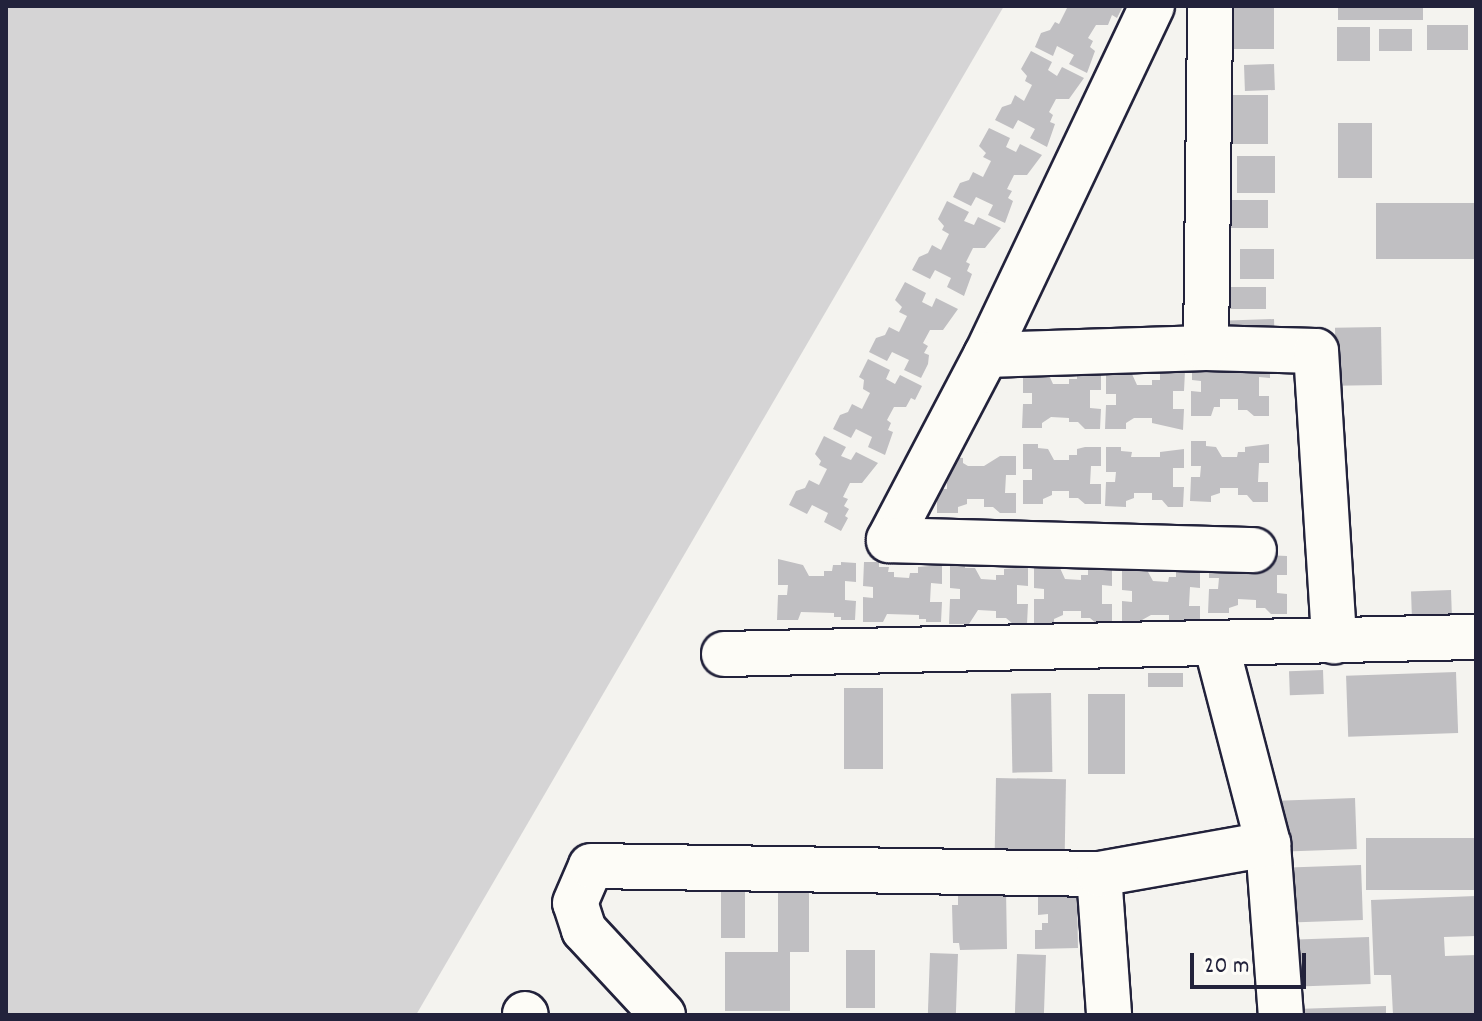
<!DOCTYPE html>
<style>
body{margin:0}
#map{position:relative;width:1482px;height:1021px;overflow:hidden;background:#f4f3ef;font-family:Dekko,sans-serif}
div>[style]{position:absolute}
.green>*{inset:0;background:#d5d4d5}
.building>*{inset:0;background:#c0bfc2;transform-origin:0 0}
.roads{filter:drop-shadow(2px 0 #22223b) drop-shadow(-2px 0 #22223b) drop-shadow(0 2px #22223b) drop-shadow(0 -2px #22223b)}
.minor>*{height:44px;margin:-22px;padding:0 22px;transform-origin:22px;border-radius:22px;background:#fdfcf7}
span{translate:-50% -50%;white-space:nowrap;text-align:center;line-height:1.15;-webkit-text-stroke:6px #fdfcf7;paint-order:stroke}
.frame{position:absolute;inset:0;border:8px solid #22223b;pointer-events:none}
.scale{position:absolute;left:1190px;top:953px;width:116px;height:36px;box-sizing:border-box;border:4px solid #22223b;border-top:0;padding-left:10px;font-size:24px;line-height:28px;white-space:nowrap;color:#22223b;-webkit-text-stroke:6px #fdfcf7;paint-order:stroke}
</style>
<div id="map">
<div class="green">
<i style="clip-path:polygon(6px 6px,1004px 6px,416px 1015px,6px 1015px)"></i>
</div>
<div class="building">
<i style="clip-path:polygon(1062px 6px,1123px 6px,1117px 18px,1112px 15px,1108px 25px,1096px 25px,1088px 38px,1093px 41px,1090px 47px,1095px 51px,1087px 73px,1069px 64px,1074px 55px,1057px 46px,1053px 56px,1035px 47px,1041px 33px,1050px 30px,1055px 22px,1059px 24px,1067px 8px)"></i>
<i style="left:1227px;top:6px;width:47px;height:43px"></i>
<i style="left:1338px;top:6px;width:85px;height:14px"></i>
<i style="left:1468px;top:25px;width:25px;height:41px;rotate:90deg"></i>
<i style="left:1370px;top:27px;width:34px;height:33px;rotate:90deg"></i>
<i style="left:1412px;top:29px;width:22px;height:33px;rotate:90deg"></i>
<i style="clip-path:polygon(1031px 51px,1052px 62px,1048px 70px,1057px 76px,1062px 67px,1084px 78px,1069px 99px,1056px 99px,1049px 112px,1053px 115px,1050px 122px,1055px 124px,1047px 147px,1030px 138px,1035px 129px,1018px 120px,1013px 129px,995px 120px,1002px 107px,1011px 104px,1015px 95px,1024px 101px,1032px 85px,1025px 81px,1027px 76px,1021px 69px)"></i>
<i style="left:1274px;top:64px;width:26px;height:30px;rotate:88deg"></i>
<i style="left:1220px;top:95px;width:48px;height:49px"></i>
<i style="left:1338px;top:123px;width:34px;height:55px"></i>
<i style="clip-path:polygon(989px 128px,1010px 138px,1006px 147px,1016px 152px,1020px 144px,1042px 155px,1027px 175px,1014px 175px,1007px 189px,1012px 191px,1008px 198px,1013px 201px,1005px 223px,988px 215px,993px 205px,976px 197px,971px 206px,953px 197px,960px 183px,969px 180px,973px 172px,983px 177px,991px 161px,983px 157px,986px 153px,979px 146px)"></i>
<i style="left:1237px;top:156px;width:38px;height:37px"></i>
<i style="left:1268px;top:200px;width:28px;height:46px;rotate:90deg"></i>
<i style="clip-path:polygon(947px 201px,969px 212px,964px 221px,974px 225px,978px 217px,1001px 228px,985px 248px,973px 248px,966px 262px,970px 264px,967px 271px,972px 274px,964px 296px,947px 287px,951px 278px,935px 270px,930px 279px,912px 270px,919px 257px,928px 253px,932px 245px,941px 250px,949px 234px,942px 230px,944px 226px,938px 219px)"></i>
<i style="left:1476px;top:203px;width:56px;height:100px;rotate:90deg"></i>
<i style="left:1240px;top:249px;width:34px;height:30px"></i>
<i style="clip-path:polygon(905px 282px,926px 293px,922px 302px,932px 307px,936px 298px,958px 309px,943px 330px,930px 330px,923px 343px,928px 346px,924px 353px,929px 355px,928px 364px,921px 378px,904px 370px,909px 360px,892px 352px,887px 361px,869px 352px,876px 338px,885px 335px,889px 327px,899px 332px,907px 316px,899px 312px,902px 307px,895px 300px)"></i>
<i style="left:1221px;top:287px;width:45px;height:22px"></i>
<i style="left:1274px;top:319px;width:26px;height:53px;rotate:88deg"></i>
<i style="left:1381px;top:327px;width:58px;height:46px;rotate:89deg"></i>
<i style="clip-path:polygon(1192px 356px,1222px 366px,1222px 371px,1238px 372px,1238px 367px,1270px 359px,1270px 378px,1259px 377px,1259px 396px,1269px 396px,1269px 416px,1254px 416px,1247px 410px,1238px 410px,1238px 399px,1220px 399px,1220px 407px,1214px 407px,1211px 416px,1191px 416px,1191px 391px,1201px 392px,1201px 381px,1192px 380px)"></i>
<i style="clip-path:polygon(868px 359px,890px 370px,886px 379px,895px 384px,900px 375px,922px 386px,915px 400px,911px 398px,906px 407px,894px 407px,887px 420px,891px 423px,888px 430px,893px 432px,885px 455px,868px 447px,872px 437px,856px 429px,851px 438px,833px 429px,840px 415px,848px 412px,852px 404px,862px 409px,870px 393px,863px 389px,864px 380px,859px 377px)"></i>
<i style="clip-path:polygon(1023px 368px,1048px 373px,1053px 384px,1069px 384px,1069px 379px,1077px 379px,1077px 373px,1101px 371px,1101px 390px,1090px 390px,1090px 408px,1101px 409px,1100px 429px,1085px 429px,1078px 422px,1069px 422px,1069px 418px,1051px 417px,1042px 423px,1042px 428px,1022px 428px,1023px 404px,1032px 404px,1032px 393px,1023px 393px)"></i>
<i style="clip-path:polygon(1106px 369px,1132px 374px,1137px 385px,1152px 385px,1152px 380px,1160px 380px,1160px 374px,1185px 371px,1184px 391px,1173px 391px,1173px 409px,1184px 409px,1183px 430px,1152px 423px,1152px 418px,1134px 418px,1126px 423px,1126px 429px,1105px 429px,1106px 405px,1116px 405px,1116px 394px,1106px 394px)"></i>
<i style="clip-path:polygon(824px 436px,846px 447px,841px 456px,851px 460px,856px 452px,878px 463px,862px 483px,850px 483px,843px 497px,848px 499px,844px 506px,849px 509px,845px 516px,848px 518px,841px 531px,824px 522px,828px 513px,812px 505px,807px 514px,789px 505px,796px 491px,805px 488px,809px 480px,819px 485px,827px 469px,819px 465px,821px 461px,815px 454px)"></i>
<i style="clip-path:polygon(1191px 441px,1206px 441px,1206px 446px,1216px 447px,1222px 457px,1237px 457px,1238px 452px,1245px 452px,1245px 447px,1269px 444px,1269px 463px,1259px 463px,1258px 482px,1268px 482px,1268px 502px,1253px 502px,1247px 495px,1238px 495px,1238px 488px,1220px 488px,1220px 493px,1211px 496px,1211px 502px,1190px 501px,1191px 477px,1200px 477px,1201px 466px,1191px 466px)"></i>
<i style="clip-path:polygon(1023px 444px,1038px 444px,1038px 448px,1048px 449px,1054px 460px,1069px 460px,1069px 455px,1077px 455px,1077px 449px,1085px 447px,1101px 447px,1101px 466px,1091px 466px,1090px 484px,1101px 484px,1101px 504px,1085px 504px,1078px 498px,1069px 498px,1069px 491px,1052px 491px,1052px 495px,1043px 499px,1043px 504px,1023px 504px,1023px 480px,1032px 480px,1032px 469px,1023px 469px)"></i>
<i style="clip-path:polygon(1106px 447px,1121px 447px,1121px 451px,1132px 452px,1131px 457px,1160px 457px,1160px 452px,1184px 449px,1184px 468px,1173px 468px,1173px 487px,1184px 487px,1183px 507px,1168px 507px,1162px 500px,1152px 500px,1152px 493px,1134px 493px,1134px 498px,1126px 501px,1126px 507px,1105px 506px,1106px 482px,1115px 482px,1116px 472px,1106px 472px)"></i>
<i style="clip-path:polygon(1000px 456px,1016px 456px,1016px 475px,1006px 475px,1005px 493px,1016px 493px,1016px 513px,1000px 513px,993px 507px,984px 507px,984px 499px,967px 499px,967px 504px,958px 507px,958px 513px,937px 513px,937px 489px,947px 489px,947px 478px,937px 478px,953px 457px,963px 458px,963px 463px,968px 466px,984px 466px)"></i>
<i style="clip-path:polygon(1209px 553px,1287px 556px,1287px 575px,1277px 575px,1277px 593px,1287px 594px,1287px 614px,1271px 614px,1265px 608px,1256px 608px,1256px 600px,1238px 599px,1238px 605px,1229px 608px,1229px 613px,1208px 613px,1209px 589px,1218px 589px,1219px 578px,1209px 578px)"></i>
<i style="clip-path:polygon(778px 559px,803px 565px,809px 576px,824px 576px,824px 571px,832px 571px,833px 565px,841px 565px,841px 562px,856px 563px,856px 582px,845px 581px,845px 600px,856px 601px,855px 620px,841px 620px,841px 617px,834px 617px,834px 613px,801px 612px,798px 620px,777px 620px,778px 595px,787px 595px,788px 585px,778px 585px)"></i>
<i style="clip-path:polygon(864px 562px,879px 562px,879px 567px,889px 567px,888px 572px,894px 572px,894px 577px,909px 578px,910px 573px,918px 573px,918px 567px,942px 565px,942px 584px,931px 583px,930px 602px,942px 602px,941px 622px,926px 622px,926px 619px,919px 619px,919px 615px,887px 614px,883px 622px,863px 622px,863px 597px,873px 598px,873px 587px,863px 586px)"></i>
<i style="clip-path:polygon(950px 564px,965px 564px,965px 568px,975px 568px,981px 579px,996px 580px,996px 575px,1004px 575px,1004px 569px,1028px 567px,1028px 586px,1017px 585px,1017px 604px,1028px 604px,1027px 624px,1013px 624px,1006px 618px,996px 618px,996px 611px,978px 610px,969px 624px,949px 624px,950px 599px,960px 599px,960px 589px,950px 588px)"></i>
<i style="clip-path:polygon(1034px 564px,1049px 564px,1049px 568px,1060px 568px,1065px 579px,1081px 580px,1081px 575px,1088px 575px,1088px 569px,1112px 567px,1112px 586px,1102px 585px,1102px 604px,1112px 604px,1112px 624px,1097px 624px,1090px 618px,1081px 618px,1081px 611px,1063px 611px,1063px 615px,1054px 619px,1054px 624px,1034px 624px,1034px 599px,1044px 599px,1044px 589px,1034px 588px)"></i>
<i style="clip-path:polygon(1122px 566px,1137px 566px,1137px 570px,1147px 570px,1153px 581px,1168px 582px,1169px 577px,1176px 577px,1176px 571px,1200px 568px,1200px 588px,1190px 587px,1189px 606px,1200px 606px,1200px 626px,1169px 620px,1169px 615px,1151px 615px,1142px 620px,1142px 626px,1122px 626px,1122px 601px,1132px 602px,1132px 591px,1122px 590px)"></i>
<i style="left:1451px;top:590px;width:25px;height:40px;rotate:88deg"></i>
<i style="left:1323px;top:670px;width:24px;height:34px;rotate:88deg"></i>
<i style="left:1456px;top:672px;width:61px;height:110px;rotate:88deg"></i>
<i style="left:1148px;top:673px;width:35px;height:14px"></i>
<i style="left:844px;top:688px;width:39px;height:81px"></i>
<i style="left:1051px;top:693px;width:79px;height:40px;rotate:89deg"></i>
<i style="left:1088px;top:694px;width:37px;height:80px"></i>
<i style="left:996px;top:778px;width:70px;height:82px;rotate:1deg"></i>
<i style="left:1355px;top:798px;width:51px;height:77px;rotate:88deg"></i>
<i style="left:1476px;top:838px;width:52px;height:110px;rotate:90deg"></i>
<i style="left:1361px;top:865px;width:55px;height:86px;rotate:88deg"></i>
<i style="clip-path:polygon(778px 887px,809px 887px,809px 952px,790px 952px,790px 1011px,725px 1011px,725px 952px,778px 952px)"></i>
<i style="left:721px;top:888px;width:24px;height:50px"></i>
<i style="clip-path:polygon(1006px 889px,1007px 949px,960px 950px,959px 943px,953px 943px,952px 905px,958px 905px,958px 891px)"></i>
<i style="clip-path:polygon(1038px 894px,1077px 894px,1078px 948px,1035px 949px,1035px 930px,1042px 930px,1042px 923px,1048px 923px,1048px 914px,1038px 915px)"></i>
<i style="clip-path:polygon(1476px 896px,1476px 936px,1444px 937px,1445px 956px,1476px 955px,1476px 1015px,1393px 1015px,1391px 975px,1374px 975px,1371px 900px)"></i>
<i style="left:1369px;top:937px;width:47px;height:79px;rotate:88deg"></i>
<i style="left:846px;top:950px;width:29px;height:58px"></i>
<i style="left:930px;top:953px;width:28px;height:62px;rotate:2deg"></i>
<i style="left:1017px;top:954px;width:29px;height:61px;rotate:2deg"></i>
<i style="clip-path:polygon(1386px 1006px,1386px 1015px,1297px 1015px,1296px 1009px)"></i>
</div>
<div class="roads">
<div class="minor">
<i style="left:1152px;top:6px;width:386px;rotate:115.4deg"></i>
<i style="left:986px;top:355px;width:209px;rotate:117.7deg"></i>
<i style="left:889px;top:540px;width:365px;rotate:1.6deg"></i>
<i style="left:1206px;top:348px;width:110px;rotate:1.6deg"></i>
<i style="left:1316px;top:351px;width:291px;rotate:86.4deg"></i>
<i style="left:986px;top:355px;width:220px;rotate:-1.8deg"></i>
<i style="left:1206px;top:348px;width:342px;rotate:-89.3deg"></i>
<i style="left:1216px;top:644px;width:207px;rotate:75.4deg"></i>
<i style="left:1268px;top:844px;width:171px;rotate:85.7deg"></i>
<i style="left:724px;top:654px;width:752px;rotate:-1.3deg"></i>
<i style="left:1099px;top:874px;width:141px;rotate:85.9deg"></i>
<i style="left:525px;top:1014px;width:1px;rotate:45deg"></i>
<i style="left:663px;top:1015px;width:116px;rotate:-132.9deg"></i>
<i style="left:584px;top:930px;width:28px;rotate:-108deg"></i>
<i style="left:575px;top:903px;width:40px;rotate:-66.6deg"></i>
<i style="left:591px;top:866px;width:508px;rotate:0.9deg"></i>
<i style="left:1099px;top:874px;width:172px;rotate:-10.1deg"></i>
</div>
</div>
<div class="frame"></div>
<div class="scale">20 m</div>
</div>
